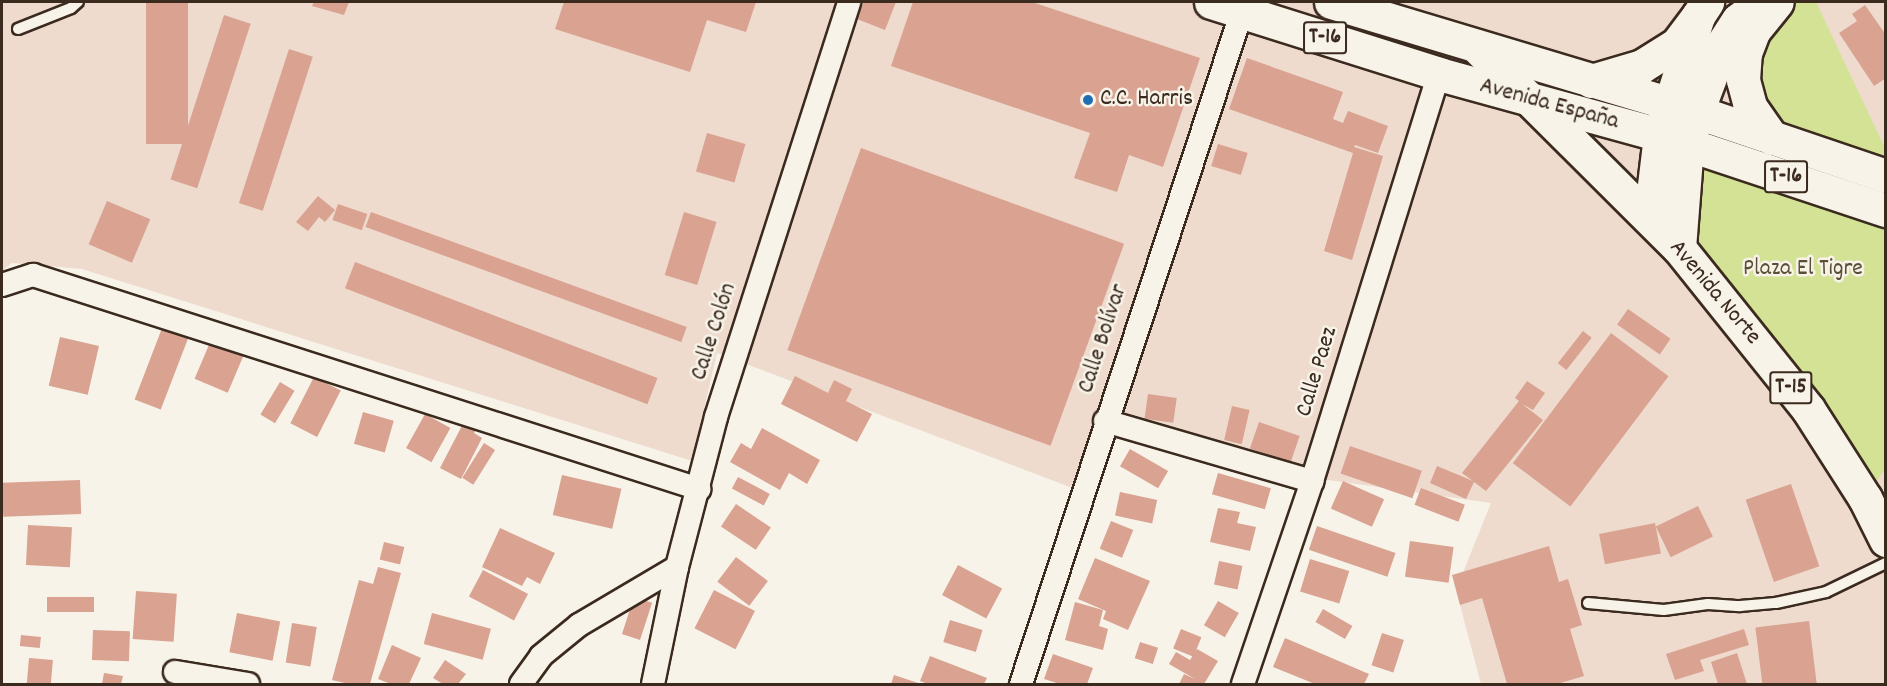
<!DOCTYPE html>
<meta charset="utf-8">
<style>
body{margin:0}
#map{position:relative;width:1887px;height:686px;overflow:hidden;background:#f7f3e8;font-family:Dekko,sans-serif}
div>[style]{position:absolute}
.built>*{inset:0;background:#eedbce}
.green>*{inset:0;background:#d4e296}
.building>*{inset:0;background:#d9a291;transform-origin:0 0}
.roads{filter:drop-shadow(2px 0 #3b2a1e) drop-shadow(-2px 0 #3b2a1e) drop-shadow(0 2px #3b2a1e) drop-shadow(0 -2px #3b2a1e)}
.lane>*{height:10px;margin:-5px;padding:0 5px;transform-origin:5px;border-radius:5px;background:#f7f3e8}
.street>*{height:22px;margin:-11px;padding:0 11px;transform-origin:11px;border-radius:11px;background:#f7f3e8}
.primary>*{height:33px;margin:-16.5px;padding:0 16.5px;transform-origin:16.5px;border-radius:16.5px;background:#f7f3e8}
.highway>*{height:33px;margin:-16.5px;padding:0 16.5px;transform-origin:16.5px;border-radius:16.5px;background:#f7f3e8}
.dots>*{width:16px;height:16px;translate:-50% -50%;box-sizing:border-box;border:3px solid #f7f3e8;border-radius:50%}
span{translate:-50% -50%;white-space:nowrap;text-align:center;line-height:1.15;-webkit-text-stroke:5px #f7f3e8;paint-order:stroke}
.shield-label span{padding:2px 4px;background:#f7f3e8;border:2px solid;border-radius:4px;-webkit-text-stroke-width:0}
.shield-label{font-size:22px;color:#3b2a1e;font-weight:700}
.poi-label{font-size:24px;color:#3b2a1e}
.left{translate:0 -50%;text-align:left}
.street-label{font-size:24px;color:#3b2a1e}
.park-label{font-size:24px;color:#5a4f36}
.frame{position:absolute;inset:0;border:3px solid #3b2a1e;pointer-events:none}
</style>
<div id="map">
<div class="built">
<i style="clip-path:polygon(2px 2px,1885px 2px,1885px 684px,1481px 684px,1456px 590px,1491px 503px,1321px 479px,1099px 415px,1075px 489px,717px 353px,692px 461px,82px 269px,12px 263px,2px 271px)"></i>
</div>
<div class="green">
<i style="clip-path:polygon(1777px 2px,1816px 2px,1885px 148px,1885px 153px,1859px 167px,1772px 138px,1745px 53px)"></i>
<i style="clip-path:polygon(1687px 144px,1885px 210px,1885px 469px,1865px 498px,1679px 248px)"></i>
</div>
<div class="building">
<i style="left:146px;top:2px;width:42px;height:142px"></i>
<i style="clip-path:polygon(314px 2px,349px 2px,344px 15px,312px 6px)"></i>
<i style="clip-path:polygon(564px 2px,756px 2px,746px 32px,707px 20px,690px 72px,555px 29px)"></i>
<i style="clip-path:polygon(864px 2px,896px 2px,885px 30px,857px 19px)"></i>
<i style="clip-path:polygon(913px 2px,1032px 2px,1200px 58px,1163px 167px,1129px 155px,1117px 192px,1074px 178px,1090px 133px,891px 66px)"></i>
<i style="clip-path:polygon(1865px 5px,1886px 35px,1886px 78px,1874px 86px,1839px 33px,1857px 21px,1852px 14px)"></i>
<i style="left:224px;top:15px;width:28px;height:173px;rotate:18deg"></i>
<i style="left:289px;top:49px;width:25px;height:162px;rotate:18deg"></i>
<i style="clip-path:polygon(1247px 58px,1343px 92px,1333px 119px,1343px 123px,1348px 111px,1388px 126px,1378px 153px,1355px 145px,1354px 147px,1383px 156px,1352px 260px,1324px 251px,1353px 153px,1229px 109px)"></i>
<i style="left:707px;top:133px;width:40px;height:40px;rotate:16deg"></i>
<i style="left:1218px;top:144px;width:31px;height:23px;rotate:17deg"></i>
<i style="left:861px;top:148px;width:280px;height:215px;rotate:20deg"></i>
<i style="clip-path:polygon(318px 196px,335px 210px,325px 222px,319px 217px,308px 231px,296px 222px)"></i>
<i style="left:107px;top:201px;width:47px;height:47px;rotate:23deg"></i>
<i style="left:338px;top:204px;width:31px;height:17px;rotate:19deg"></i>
<i style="left:371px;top:212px;width:336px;height:16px;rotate:20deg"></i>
<i style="left:684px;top:212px;width:34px;height:66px;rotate:17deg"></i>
<i style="left:355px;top:262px;width:324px;height:28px;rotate:21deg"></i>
<i style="left:1628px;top:309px;width:52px;height:19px;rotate:35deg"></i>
<i style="left:164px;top:323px;width:28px;height:82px;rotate:21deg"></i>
<i style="left:1583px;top:331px;width:11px;height:41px;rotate:38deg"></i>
<i style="left:1611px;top:333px;width:72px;height:163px;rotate:37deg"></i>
<i style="left:60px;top:337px;width:40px;height:50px;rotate:13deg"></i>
<i style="left:211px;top:340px;width:36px;height:42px;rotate:23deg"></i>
<i style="clip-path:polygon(795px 376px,828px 393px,834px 380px,852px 389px,846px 401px,872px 414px,857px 442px,781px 404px)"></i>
<i style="left:314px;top:377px;width:30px;height:52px;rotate:27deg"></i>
<i style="clip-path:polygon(1527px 381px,1545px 393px,1533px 410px,1522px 404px,1543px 420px,1486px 491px,1474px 482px,1466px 499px,1430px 483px,1437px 466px,1473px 481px,1462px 473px,1519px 401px,1515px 398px)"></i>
<i style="left:280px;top:382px;width:17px;height:38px;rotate:31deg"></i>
<i style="left:1148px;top:394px;width:29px;height:25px;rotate:8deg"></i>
<i style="left:1232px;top:406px;width:18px;height:35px;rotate:13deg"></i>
<i style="left:363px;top:412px;width:32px;height:33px;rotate:16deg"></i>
<i style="left:425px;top:414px;width:29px;height:39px;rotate:29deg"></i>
<i style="clip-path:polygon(465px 420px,477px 427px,474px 433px,482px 438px,461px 479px,440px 468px)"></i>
<i style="left:1259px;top:422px;width:43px;height:28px;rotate:19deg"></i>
<i style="clip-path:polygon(762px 428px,820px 460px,807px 484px,789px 473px,780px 490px,730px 462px,741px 443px,751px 449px)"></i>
<i style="left:484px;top:443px;width:13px;height:41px;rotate:32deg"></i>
<i style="left:1350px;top:446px;width:76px;height:29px;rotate:19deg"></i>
<i style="left:1130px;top:449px;width:44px;height:20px;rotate:30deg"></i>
<i style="left:1218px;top:473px;width:55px;height:22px;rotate:16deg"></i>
<i style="left:562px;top:475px;width:61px;height:41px;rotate:13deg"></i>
<i style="left:738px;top:477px;width:36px;height:13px;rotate:28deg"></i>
<i style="left:80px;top:480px;width:34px;height:78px;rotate:88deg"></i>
<i style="left:1343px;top:481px;width:45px;height:30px;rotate:24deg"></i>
<i style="left:1791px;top:484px;width:87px;height:48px;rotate:71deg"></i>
<i style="left:1421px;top:488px;width:47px;height:18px;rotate:21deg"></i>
<i style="left:1120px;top:492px;width:38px;height:24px;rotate:12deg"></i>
<i style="left:736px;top:504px;width:42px;height:27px;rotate:34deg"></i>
<i style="left:1698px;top:506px;width:34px;height:47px;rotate:64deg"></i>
<i style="clip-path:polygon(1218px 508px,1240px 512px,1237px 523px,1256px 527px,1250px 551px,1210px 542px)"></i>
<i style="left:1111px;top:521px;width:24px;height:30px;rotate:22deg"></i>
<i style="left:1655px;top:523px;width:31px;height:57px;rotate:79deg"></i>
<i style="left:28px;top:525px;width:44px;height:40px;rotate:3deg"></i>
<i style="left:1317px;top:526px;width:83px;height:25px;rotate:19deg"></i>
<i style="clip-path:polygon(500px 528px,555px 553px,540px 584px,527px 577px,522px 586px,482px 567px)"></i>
<i style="left:1410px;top:541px;width:44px;height:36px;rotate:8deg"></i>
<i style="left:384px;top:542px;width:21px;height:18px;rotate:14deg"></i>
<i style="clip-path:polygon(1549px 546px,1559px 582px,1568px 579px,1582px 625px,1570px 629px,1584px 676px,1557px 684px,1507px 684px,1482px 598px,1460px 605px,1452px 575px)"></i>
<i style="left:736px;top:557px;width:40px;height:31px;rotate:37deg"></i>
<i style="clip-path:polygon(1095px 558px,1150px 581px,1128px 630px,1103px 619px,1106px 611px,1078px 599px)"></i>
<i style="left:1310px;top:559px;width:41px;height:34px;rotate:17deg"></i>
<i style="left:1219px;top:561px;width:24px;height:24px;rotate:12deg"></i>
<i style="left:958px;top:565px;width:50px;height:34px;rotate:28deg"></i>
<i style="clip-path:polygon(378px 567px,401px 573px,370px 684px,349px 684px,332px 680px,359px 580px,373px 584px)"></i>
<i style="left:483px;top:570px;width:51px;height:30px;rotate:28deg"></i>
<i style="left:714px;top:590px;width:46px;height:43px;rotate:27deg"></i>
<i style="left:136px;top:591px;width:41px;height:48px;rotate:4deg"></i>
<i style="left:94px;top:597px;width:15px;height:47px;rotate:90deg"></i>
<i style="left:634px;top:597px;width:19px;height:39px;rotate:18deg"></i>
<i style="left:1218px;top:601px;width:24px;height:28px;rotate:30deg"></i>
<i style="clip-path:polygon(1075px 602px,1103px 610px,1099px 626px,1108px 629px,1103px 650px,1065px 640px)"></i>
<i style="left:1323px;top:609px;width:34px;height:15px;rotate:30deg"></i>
<i style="left:237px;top:613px;width:44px;height:40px;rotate:11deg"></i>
<i style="left:432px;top:613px;width:61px;height:32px;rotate:15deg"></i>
<i style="left:950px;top:620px;width:34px;height:23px;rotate:17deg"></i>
<i style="left:1809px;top:621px;width:64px;height:54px;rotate:83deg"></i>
<i style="left:292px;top:623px;width:25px;height:40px;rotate:9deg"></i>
<i style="left:1181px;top:629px;width:22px;height:21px;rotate:22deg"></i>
<i style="clip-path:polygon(1744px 629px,1749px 645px,1700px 660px,1704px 671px,1675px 680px,1666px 654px)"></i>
<i style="left:93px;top:630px;width:37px;height:30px;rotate:2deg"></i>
<i style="left:1382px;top:633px;width:23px;height:34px;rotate:18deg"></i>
<i style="left:21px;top:635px;width:20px;height:11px;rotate:6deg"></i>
<i style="clip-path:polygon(1285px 638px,1369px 674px,1364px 684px,1315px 684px,1273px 667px)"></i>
<i style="left:1140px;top:642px;width:19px;height:17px;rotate:18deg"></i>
<i style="clip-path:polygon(392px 645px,421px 658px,409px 684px,391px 684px,378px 679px)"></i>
<i style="clip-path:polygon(1197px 649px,1218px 661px,1204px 684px,1179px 684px,1184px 674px,1195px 679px,1169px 664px,1176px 652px,1190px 660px)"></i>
<i style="clip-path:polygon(1737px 653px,1747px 684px,1718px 684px,1711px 662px)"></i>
<i style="clip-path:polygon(1053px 654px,1093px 668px,1087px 684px,1060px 684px,1044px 679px)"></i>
<i style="clip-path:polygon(930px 656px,987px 678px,984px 684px,928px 684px,920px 681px)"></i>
<i style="left:29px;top:658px;width:24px;height:26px;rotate:5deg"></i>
<i style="clip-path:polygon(445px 660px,466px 674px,458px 684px,443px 684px,433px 678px)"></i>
<i style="clip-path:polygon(104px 673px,123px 676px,121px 684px,102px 684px)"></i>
<i style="clip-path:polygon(894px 675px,921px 684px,891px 684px)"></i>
</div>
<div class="roads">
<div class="lane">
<i style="left:18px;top:29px;width:57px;rotate:-21.6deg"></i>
<i style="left:71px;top:8px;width:9px;rotate:-41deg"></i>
<i style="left:1588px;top:603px;width:76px;rotate:5.3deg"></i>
<i style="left:1664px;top:610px;width:44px;rotate:-7.8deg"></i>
<i style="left:1708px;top:604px;width:32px;rotate:4deg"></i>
<i style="left:1740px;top:606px;width:36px;rotate:-5deg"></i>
<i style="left:1776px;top:603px;width:51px;rotate:-12.4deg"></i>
<i style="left:1826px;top:592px;width:67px;rotate:-25.8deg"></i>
</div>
<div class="street">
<i style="left:2px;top:285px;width:33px;rotate:-18deg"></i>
<i style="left:33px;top:275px;width:700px;rotate:17.81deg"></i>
<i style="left:1105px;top:421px;width:216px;rotate:16.2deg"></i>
<i style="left:175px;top:672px;width:74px;rotate:9.3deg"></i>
<i style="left:521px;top:684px;width:34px;rotate:-54deg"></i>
<i style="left:541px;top:656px;width:49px;rotate:-39.2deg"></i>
<i style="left:579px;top:625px;width:114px;rotate:-30.6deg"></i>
<i style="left:653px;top:684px;width:119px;rotate:-78.4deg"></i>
<i style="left:677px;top:567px;width:155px;rotate:-75.4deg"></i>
<i style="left:716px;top:417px;width:436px;rotate:-72.2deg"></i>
<i style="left:1021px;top:684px;width:708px;rotate:-71.82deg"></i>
<i style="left:1243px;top:684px;width:214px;rotate:-71.2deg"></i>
<i style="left:1312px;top:481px;width:426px;rotate:-72.7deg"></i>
</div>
<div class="primary">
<i style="left:1670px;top:104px;width:92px;rotate:-72.3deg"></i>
<i style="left:1698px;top:16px;width:17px;rotate:-57deg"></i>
<i style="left:1697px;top:112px;width:74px;rotate:-69.4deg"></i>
<i style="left:1723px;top:43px;width:27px;rotate:-57deg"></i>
<i style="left:1738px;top:20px;width:30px;rotate:-37deg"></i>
</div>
<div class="highway">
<i style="left:1211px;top:2px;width:239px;rotate:17.5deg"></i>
<i style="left:1439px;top:74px;width:229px;rotate:15.4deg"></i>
<i style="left:1660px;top:135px;width:238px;rotate:18.4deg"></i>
<i style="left:1331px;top:2px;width:382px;rotate:16.7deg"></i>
<i style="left:1697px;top:112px;width:200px;rotate:18.7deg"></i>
<i style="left:1476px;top:46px;width:286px;rotate:44.9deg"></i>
<i style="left:1679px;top:248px;width:206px;rotate:51.3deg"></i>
<i style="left:1808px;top:409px;width:106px;rotate:57.4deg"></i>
<i style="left:1865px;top:498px;width:47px;rotate:63.4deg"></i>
<i style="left:1591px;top:81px;width:53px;rotate:-16.4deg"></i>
<i style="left:1642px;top:66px;width:41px;rotate:-32.2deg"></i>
<i style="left:1677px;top:44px;width:35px;rotate:-53deg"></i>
<i style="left:1772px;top:138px;width:39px;rotate:-125deg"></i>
<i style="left:1750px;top:106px;width:27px;rotate:-105deg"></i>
<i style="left:1743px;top:80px;width:27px;rotate:-86deg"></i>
<i style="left:1745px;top:53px;width:25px;rotate:-69deg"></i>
<i style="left:1754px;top:30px;width:36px;rotate:-51deg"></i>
<i style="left:1650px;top:218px;width:84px;rotate:-83.1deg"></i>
<i style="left:1660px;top:135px;width:22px;rotate:-72deg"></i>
<i style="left:1679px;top:248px;width:104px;rotate:-85.6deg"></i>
<i style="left:1687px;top:144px;width:20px;rotate:-72deg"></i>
</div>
</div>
<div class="dots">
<i style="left:1088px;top:100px;background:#1f6fb2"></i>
</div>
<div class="shield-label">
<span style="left:1325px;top:38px">T-16</span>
<span style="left:1786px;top:177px">T-16</span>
<span style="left:1791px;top:388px">T-15</span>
</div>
<div class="poi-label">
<span class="left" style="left:1100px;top:100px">C.C. Harris</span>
</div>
<div class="street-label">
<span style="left:1549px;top:105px;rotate:15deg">Avenida España</span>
<span style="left:1714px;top:293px;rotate:50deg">Avenida Norte</span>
<span style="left:715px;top:332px;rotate:-72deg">Calle Colón</span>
<span style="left:1104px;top:339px;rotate:-72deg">Calle Bolívar</span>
<span style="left:1318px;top:372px;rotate:-73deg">Calle Paez</span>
</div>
<div class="park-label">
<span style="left:1803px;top:270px">Plaza El Tigre</span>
</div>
<div class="frame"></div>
</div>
